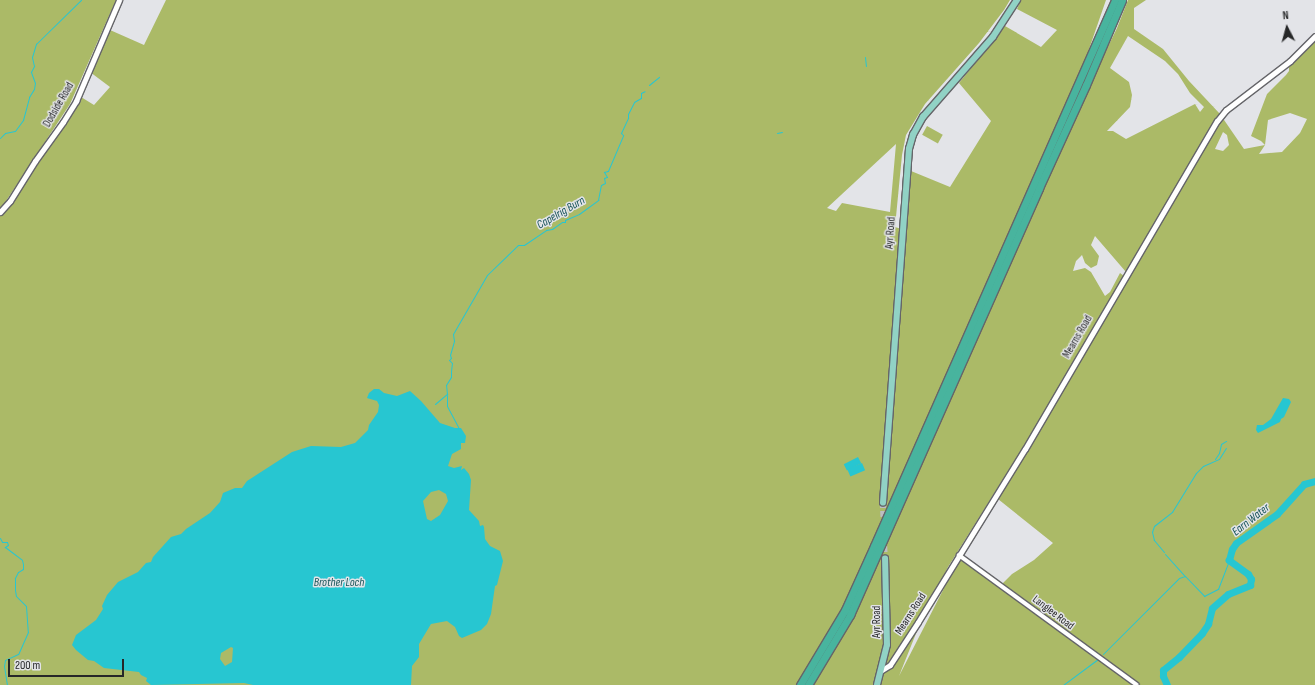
<!DOCTYPE html>
<style>
body{margin:0}
#map{position:relative;width:1315px;height:685px;overflow:hidden;background:#e3e4e8;font-family:"Sofia Sans Condensed",sans-serif}
div>[style]{position:absolute}
.green>*{inset:0;background:#abba67;transform-origin:0 0}
.water>*{inset:0;background:#27c6d1;transform-origin:0 0}
.stream>*{height:1px;margin:-0.5px;padding:0 0.5px;transform-origin:0.5px;border-radius:0.5px;background:#27c6d1}
.river>*{height:7px;margin:-3.5px;padding:0 3.5px;transform-origin:3.5px;border-radius:3.5px;background:#27c6d1}
.primary-tunnel>*{height:5.5px;margin-top:-2.75px;transform-origin:0;background:repeating-linear-gradient(90deg,#bdbec2 0 5.5px,transparent 0 8.5px)}
.roads{filter:drop-shadow(1px 0 #656569) drop-shadow(-1px 0 #656569) drop-shadow(0 1px #656569) drop-shadow(0 -1px #656569)}
.street>*{height:3.5px;margin:-1.75px;padding:0 1.75px;transform-origin:1.75px;border-radius:1.75px;background:#fff}
.secondary>*{height:5px;margin:-2.5px;padding:0 2.5px;transform-origin:2.5px;border-radius:2.5px;background:#fff}
.primary>*{height:5.5px;margin:-2.75px;padding:0 2.75px;transform-origin:2.75px;border-radius:2.75px;background:#91d2c5}
.highway>*{height:7px;margin:-3.5px;padding:0 3.5px;transform-origin:3.5px;border-radius:3.5px;background:#48b49e}
span{translate:-50% -50%;white-space:nowrap;text-align:center;line-height:1.15;-webkit-text-stroke:3px #e3e4e8;paint-order:stroke}
.street-label{font-size:11px;color:#262728}
.water-label{font-size:12px;color:#175459;font-style:italic}
.north{position:absolute;left:1267px;top:8px;width:40px;height:40px;-webkit-text-stroke:3px #e3e4e8;paint-order:stroke;rotate:354deg;font-size:11px;font-weight:700;line-height:16px;text-align:center;color:#262728}
.north::after{content:'';display:block;margin:auto;width:14px;height:18px;background:#262728;clip-path:polygon(50% 0,100% 100%,50% 72%,0 100%)}
.scale{position:absolute;left:8px;top:659px;width:116px;height:18px;box-sizing:border-box;border:2px solid #262728;border-top:0;padding-left:5px;font-size:12px;line-height:14px;white-space:nowrap;color:#262728;-webkit-text-stroke:3px #e3e4e8;paint-order:stroke}
</style>
<div id="map">
<div class="green">
<i style="clip-path:polygon(evenodd,0 0,116px 0,70px 104px,6px 201px,8px 205px,39px 159px,65px 126px,81px 97px,94px 105px,110px 87px,90px 72px,110px 30px,144px 45px,166px 0,1010px 0,1004px 10px,979px 43px,925px 104px,906px 135px,902px 155px,895px 227px,905px 230px,911px 171px,950px 187px,991px 121px,959px 83px,1005px 26px,1041px 47px,1057px 30px,1017px 9px,1021px 0,1106px 0,1088px 52px,1101px 61px,1117px 28px,1128px 0,1146px 0,1134px 8px,1134px 29px,1163px 49px,1189px 81px,1220px 114px,1215px 129px,1222px 117px,1244px 149px,1265px 145px,1261px 141px,1251px 136px,1267px 94px,1286px 75px,1289px 71px,1289px 64px,1315px 40px,1315px 685px,0 685px,0 0,1128px 36px,1165px 61px,1178px 74px,1190px 93px,1204px 107px,1200px 112px,1195px 104px,1126px 139px,1113px 131px,1107px 131px,1130px 107px,1132px 95px,1129px 82px,1110px 68px,1128px 36px,0 0,1290px 113px,1307px 119px,1300px 133px,1282px 152px,1259px 154px,1265px 145px,1268px 120px,1290px 113px,0 0,1223px 132px,1227px 135px,1229px 145px,1223px 151px,1215px 149px,1223px 132px,0 0,896px 144px,890px 212px,842px 203px,836px 211px,827px 208px,896px 144px,0 0,1095px 236px,1126px 272px,1141px 245px,1146px 249px,998px 499px,1053px 543px,1034px 560px,1012px 574px,1002px 584px,961px 555px,899px 676px,917px 631px,948px 567px,1027px 441px,1124px 276px,1120px 273px,1110px 292px,1105px 296px,1091px 272px,1085px 268px,1073px 271px,1076px 261px,1082px 255px,1085px 263px,1091px 268px,1097px 265px,1099px 256px,1091px 245px,1095px 236px)"></i>
<i style="left:927px;top:126px;width:18px;height:10px;rotate:29deg"></i>
</div>
<div class="water">
<i style="clip-path:polygon(evenodd,374px 389px,379px 389px,384px 393px,397px 396px,410px 391px,421px 401px,440px 423px,455px 428px,461px 428px,466px 436px,465px 443px,461px 443px,461px 449px,452px 454px,448px 466px,454px 468px,462px 466px,461px 470px,464px 468px,469px 474px,471px 480px,469px 510px,479px 521px,480px 526px,483px 525px,484px 527px,485px 539px,490px 546px,500px 551px,503px 561px,497px 585px,495px 586px,491px 614px,487px 624px,481px 630px,462px 638px,459px 636px,455px 627px,447px 621px,431px 624px,419px 644px,419px 657px,412px 666px,411px 685px,253px 685px,244px 683px,151px 685px,146px 681px,147px 678px,141px 675px,139px 672px,104px 668px,94px 661px,88px 660px,76px 650px,72px 645px,76px 635px,96px 620px,103px 609px,102px 606px,107px 595px,118px 582px,138px 572px,146px 563px,151px 562px,153px 557px,171px 537px,181px 534px,186px 529px,210px 513px,220px 502px,223px 493px,235px 488px,242px 488px,247px 481px,292px 452px,311px 446px,341px 447px,355px 443px,368px 430px,369px 425px,378px 412px,379px 405px,377px 401px,367px 398px,369px 393px,374px 389px,439px 490px,446px 494px,448px 501px,440px 515px,431px 521px,427px 519px,423px 501px,431px 492px,439px 490px,374px 389px,231px 647px,233px 648px,232px 662px,225px 666px,220px 659px,221px 653px,231px 647px)"></i>
<i style="clip-path:polygon(1283px 398px,1289px 399px,1291px 402px,1284px 417px,1281px 419px,1280px 422px,1258px 433px,1256px 430px,1257px 425px,1263px 425px,1271px 419px)"></i>
<i style="left:858px;top:457px;width:7px;height:16px;rotate:63deg"></i>
<i style="left:862px;top:463px;width:8px;height:16px;rotate:67deg"></i>
</div>
<div class="stream">
<i style="left:865px;top:57px;width:9px;rotate:84deg"></i>
<i style="left:649px;top:85px;width:13px;rotate:-39deg"></i>
<i style="left:777px;top:133px;width:5px;rotate:-11deg"></i>
<i style="left:0;top:138px;width:7px;rotate:-45deg"></i>
<i style="left:5px;top:133px;width:10px;rotate:-11deg"></i>
<i style="left:15px;top:131px;width:14px;rotate:-54deg"></i>
<i style="left:23px;top:120px;width:24px;rotate:-75deg"></i>
<i style="left:29px;top:97px;width:9px;rotate:-58deg"></i>
<i style="left:34px;top:89px;width:6px;rotate:-81deg"></i>
<i style="left:35px;top:83px;width:12px;rotate:-110deg"></i>
<i style="left:31px;top:72px;width:7px;rotate:-63deg"></i>
<i style="left:34px;top:66px;width:9px;rotate:-103deg"></i>
<i style="left:32px;top:57px;width:14px;rotate:-73deg"></i>
<i style="left:36px;top:44px;width:63px;rotate:-44.4deg"></i>
<i style="left:447px;top:395px;width:11px;rotate:90deg"></i>
<i style="left:447px;top:406px;width:24px;rotate:62deg"></i>
<i style="left:435px;top:404px;width:16px;rotate:-40deg"></i>
<i style="left:447px;top:394px;width:9px;rotate:-96deg"></i>
<i style="left:446px;top:385px;width:9px;rotate:-58deg"></i>
<i style="left:451px;top:377px;width:6px;rotate:-90deg"></i>
<i style="left:451px;top:371px;width:8px;rotate:-83deg"></i>
<i style="left:452px;top:363px;width:4px;rotate:-135deg"></i>
<i style="left:449px;top:360px;width:3px;rotate:-45deg"></i>
<i style="left:451px;top:358px;width:3px;rotate:-108deg"></i>
<i style="left:450px;top:355px;width:15px;rotate:-74deg"></i>
<i style="left:454px;top:341px;width:7px;rotate:-98deg"></i>
<i style="left:453px;top:334px;width:68px;rotate:-60deg"></i>
<i style="left:487px;top:275px;width:43px;rotate:-44.1deg"></i>
<i style="left:518px;top:245px;width:6px"></i>
<i style="left:524px;top:245px;width:27px;rotate:-34deg"></i>
<i style="left:546px;top:230px;width:6px;rotate:-9deg"></i>
<i style="left:552px;top:229px;width:12px;rotate:-35deg"></i>
<i style="left:562px;top:222px;width:3px"></i>
<i style="left:565px;top:222px;width:2px;rotate:-90deg"></i>
<i style="left:565px;top:220px;width:15px;rotate:-23deg"></i>
<i style="left:579px;top:214px;width:24px;rotate:-36deg"></i>
<i style="left:598px;top:200px;width:15px;rotate:-79deg"></i>
<i style="left:601px;top:185px;width:4px;rotate:-27deg"></i>
<i style="left:605px;top:183px;width:5px;rotate:-101deg"></i>
<i style="left:604px;top:178px;width:3px;rotate:-18deg"></i>
<i style="left:607px;top:177px;width:6px;rotate:-121deg"></i>
<i style="left:604px;top:172px;width:4px;rotate:-14deg"></i>
<i style="left:608px;top:171px;width:39px;rotate:-67deg"></i>
<i style="left:623px;top:135px;width:3px;rotate:-135deg"></i>
<i style="left:621px;top:133px;width:17px;rotate:-65deg"></i>
<i style="left:628px;top:118px;width:4px;rotate:-90deg"></i>
<i style="left:628px;top:114px;width:13px;rotate:-63deg"></i>
<i style="left:634px;top:102px;width:8px;rotate:-30deg"></i>
<i style="left:641px;top:98px;width:5px;rotate:-90deg"></i>
<i style="left:641px;top:93px;width:4px;rotate:-27deg"></i>
<i style="left:1215px;top:459px;width:7px;rotate:-56deg"></i>
<i style="left:1219px;top:453px;width:9px;rotate:-77deg"></i>
<i style="left:1221px;top:444px;width:6px;rotate:-31deg"></i>
<i style="left:0;top:538px;width:4px;rotate:63deg"></i>
<i style="left:2px;top:542px;width:5px"></i>
<i style="left:7px;top:542px;width:3px;rotate:72deg"></i>
<i style="left:8px;top:545px;width:4px;rotate:146deg"></i>
<i style="left:5px;top:547px;width:21px;rotate:37deg"></i>
<i style="left:22px;top:560px;width:4px;rotate:76deg"></i>
<i style="left:23px;top:564px;width:5px;rotate:90deg"></i>
<i style="left:23px;top:569px;width:6px;rotate:149deg"></i>
<i style="left:18px;top:572px;width:7px;rotate:117deg"></i>
<i style="left:15px;top:578px;width:12px;rotate:90deg"></i>
<i style="left:15px;top:590px;width:6px;rotate:81deg"></i>
<i style="left:16px;top:596px;width:14px;rotate:45deg"></i>
<i style="left:26px;top:606px;width:26px;rotate:86deg"></i>
<i style="left:28px;top:632px;width:24px;rotate:114deg"></i>
<i style="left:18px;top:654px;width:14px;rotate:155deg"></i>
<i style="left:5px;top:660px;width:6px;rotate:99deg"></i>
<i style="left:4px;top:666px;width:19px;rotate:81deg"></i>
<i style="left:1164px;top:552px;width:16px;rotate:-130deg"></i>
<i style="left:1154px;top:540px;width:8px;rotate:-104deg"></i>
<i style="left:1152px;top:532px;width:6px;rotate:-72deg"></i>
<i style="left:1154px;top:526px;width:23px;rotate:-38deg"></i>
<i style="left:1172px;top:512px;width:46px;rotate:-58.4deg"></i>
<i style="left:1196px;top:473px;width:10px;rotate:-45deg"></i>
<i style="left:1203px;top:466px;width:17px;rotate:-24deg"></i>
<i style="left:1219px;top:459px;width:13px;rotate:-58deg"></i>
<i style="left:1165px;top:554px;width:30px;rotate:48deg"></i>
<i style="left:1103px;top:654px;width:107px;rotate:-45deg"></i>
<i style="left:1179px;top:578px;width:6px;rotate:-18deg"></i>
<i style="left:1185px;top:576px;width:28px;rotate:46deg"></i>
<i style="left:1204px;top:596px;width:16px;rotate:-27deg"></i>
<i style="left:1218px;top:589px;width:31px;rotate:-69deg"></i>
<i style="left:1063px;top:685px;width:44px;rotate:-36.6deg"></i>
</div>
<div class="river">
<i style="left:1167px;top:685px;width:10px;rotate:-114deg"></i>
<i style="left:1163px;top:676px;width:6px;rotate:-90deg"></i>
<i style="left:1163px;top:670px;width:21px;rotate:-39deg"></i>
<i style="left:1179px;top:657px;width:33px;rotate:-46deg"></i>
<i style="left:1202px;top:633px;width:11px;rotate:-56deg"></i>
<i style="left:1208px;top:624px;width:16px;rotate:-76deg"></i>
<i style="left:1212px;top:608px;width:21px;rotate:-41deg"></i>
<i style="left:1228px;top:594px;width:24px;rotate:-22deg"></i>
<i style="left:1250px;top:585px;width:6px;rotate:-81deg"></i>
<i style="left:1251px;top:579px;width:6px;rotate:-121deg"></i>
<i style="left:1248px;top:574px;width:24px;rotate:-144deg"></i>
<i style="left:1229px;top:560px;width:11px;rotate:-75deg"></i>
<i style="left:1232px;top:549px;width:7px;rotate:-56deg"></i>
<i style="left:1236px;top:543px;width:50px;rotate:-35.3deg"></i>
<i style="left:1277px;top:514px;width:40px;rotate:-48deg"></i>
<i style="left:1304px;top:484px;width:11px;rotate:-15deg"></i>
</div>
<div class="primary-tunnel">
<i style="left:883px;top:503px;width:20px;rotate:87deg"></i>
<i style="left:884px;top:538px;width:21px;rotate:87deg"></i>
</div>
<div class="roads">
<div class="street">
<i style="left:959px;top:555px;width:220px;rotate:36.1deg"></i>
</div>
<div class="secondary">
<i style="left:0;top:212px;width:15px;rotate:-48deg"></i>
<i style="left:10px;top:201px;width:47px;rotate:-58deg"></i>
<i style="left:35px;top:161px;width:48px;rotate:-54.3deg"></i>
<i style="left:63px;top:122px;width:25px;rotate:-58deg"></i>
<i style="left:76px;top:101px;width:110px;rotate:-66.9deg"></i>
<i style="left:882px;top:670px;width:9px;rotate:-32deg"></i>
<i style="left:890px;top:665px;width:51px;rotate:-56.9deg"></i>
<i style="left:918px;top:622px;width:203px;rotate:-58.3deg"></i>
<i style="left:1025px;top:449px;width:380px;rotate:-59.7deg"></i>
<i style="left:1217px;top:121px;width:14px;rotate:-51deg"></i>
<i style="left:1226px;top:110px;width:81px;rotate:-37.4deg"></i>
<i style="left:1290px;top:61px;width:35px;rotate:-45deg"></i>
</div>
<div class="primary">
<i style="left:883px;top:503px;width:355px;rotate:-85.8deg"></i>
<i style="left:909px;top:149px;width:15px;rotate:-74deg"></i>
<i style="left:913px;top:135px;width:21px;rotate:-61deg"></i>
<i style="left:923px;top:117px;width:106px;rotate:-48.8deg"></i>
<i style="left:993px;top:37px;width:44px;rotate:-57deg"></i>
<i style="left:877px;top:685px;width:41px;rotate:-76deg"></i>
<i style="left:887px;top:645px;width:86px;rotate:-91.3deg"></i>
</div>
<div class="highway">
<i style="left:800px;top:685px;width:87px;rotate:-59deg"></i>
<i style="left:845px;top:610px;width:70px;rotate:-65.6deg"></i>
<i style="left:874px;top:546px;width:597px;rotate:-66.18deg"></i>
<i style="left:808px;top:685px;width:82px;rotate:-59deg"></i>
<i style="left:850px;top:615px;width:467px;rotate:-66.1deg"></i>
<i style="left:1039px;top:188px;width:113px;rotate:-65.5deg"></i>
<i style="left:1086px;top:85px;width:92px;rotate:-67deg"></i>
</div>
</div>
<div class="street-label">
<span style="left:59px;top:105px;rotate:-60deg">Dodside Road</span>
<span style="left:891px;top:233px;rotate:-86deg">Ayr Road</span>
<span style="left:1078px;top:337px;rotate:-60deg">Mearns Road</span>
<span style="left:1053px;top:613px;rotate:37deg">Langlee Road</span>
<span style="left:911px;top:614px;rotate:-57deg">Mearns Road</span>
<span style="left:877px;top:622px;rotate:-90deg">Ayr Road</span>
</div>
<div class="water-label">
<span style="left:561px;top:213px;rotate:-30deg">Capelrig Burn</span>
<span style="left:1251px;top:520px;rotate:-38deg">Earn Water</span>
<span style="left:339px;top:583px">Brother Loch</span>
</div>
<div class="north">N</div>
<div class="scale">200 m</div>
</div>
